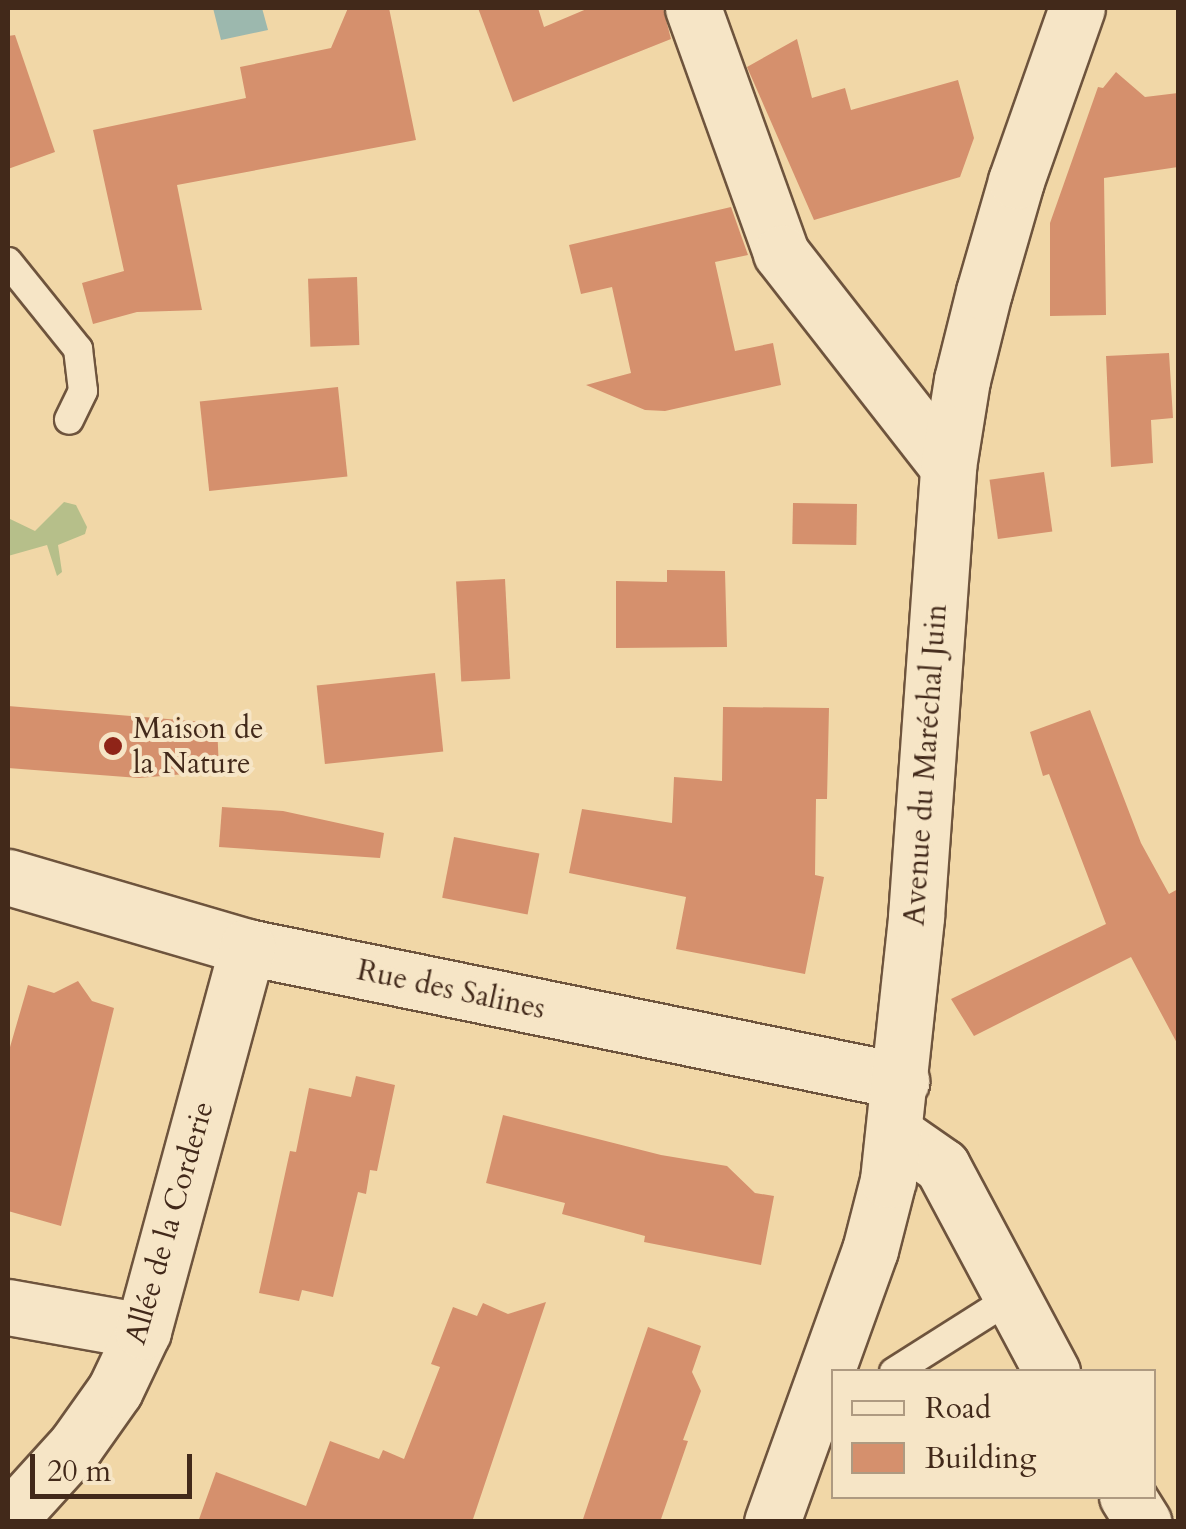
<!DOCTYPE html>
<meta charset="utf-8">
<style>
body{margin:0}
#map{position:relative;width:1186px;height:1529px;overflow:hidden;background:#f1d7a7;font-family:Cardo,serif}
div>[style]{position:absolute}
.green>*{inset:0;background:#b6bf8a}
.water>*{inset:0;background:#9cb8ae}
.building>*{inset:0;background:#d5906d;transform-origin:0 0}
.roads{filter:drop-shadow(2px 0 #6e543d) drop-shadow(-2px 0 #6e543d) drop-shadow(0 2px #6e543d) drop-shadow(0 -2px #6e543d)}
.service>*{height:28px;margin:-14px;padding:0 14px;transform-origin:14px;border-radius:14px;background:#f6e5c6}
.minor>*{height:55px;margin:-27.5px;padding:0 27.5px;transform-origin:27.5px;border-radius:27.5px;background:#f6e5c6}
.tertiary>*{height:55px;margin:-27.5px;padding:0 27.5px;transform-origin:27.5px;border-radius:27.5px;background:#f6e5c6}
.dots>*{width:28px;height:28px;translate:-50% -50%;box-sizing:border-box;border:5px solid #f6e5c6;border-radius:50%}
span{translate:-50% -50%;white-space:nowrap;text-align:center;line-height:1.15;-webkit-text-stroke:8px #f6e5c6;paint-order:stroke}
.poi-label{font-size:30px;color:#42291a}
.left{translate:0 -50%;text-align:left}
.street-label{font-size:30px;color:#42291a}
.frame{position:absolute;inset:0;border:10px solid #42291a;pointer-events:none}
.legend{position:absolute;left:831px;top:1369px;width:325px;height:130px;box-sizing:border-box;background:#f6e5c6;border:2px solid #ae9a81;margin:0;padding:12px 18px;list-style:none;font-size:30px;color:#42291a}
.legend li{display:flex;align-items:center;gap:20px;height:50px}
.legend b{width:50px;border:2px solid #ae9a81}
.scale{position:absolute;left:30px;top:1454px;width:162px;height:45px;box-sizing:border-box;border:5px solid #42291a;border-top:0;padding-left:12px;font-size:30px;line-height:35px;white-space:nowrap;color:#42291a;-webkit-text-stroke:8px #f6e5c6;paint-order:stroke}
</style>
<div id="map">
<div class="green">
<i style="clip-path:polygon(64px 502px,76px 505px,87px 527px,85px 534px,58px 545px,62px 572px,57px 576px,47px 545px,8px 556px,8px 518px,35px 531px)"></i>
</div>
<div class="water">
<i style="clip-path:polygon(213px 8px,262px 8px,268px 30px,221px 40px)"></i>
</div>
<div class="building">
<i style="clip-path:polygon(348px 8px,389px 8px,416px 140px,177px 185px,202px 310px,137px 312px,93px 324px,82px 283px,124px 271px,93px 130px,246px 98px,240px 67px,331px 48px)"></i>
<i style="clip-path:polygon(478px 8px,538px 8px,544px 27px,589px 8px,663px 8px,671px 39px,513px 102px)"></i>
<i style="clip-path:polygon(15px 35px,55px 152px,8px 169px,8px 36px)"></i>
<i style="clip-path:polygon(797px 39px,812px 98px,845px 88px,851px 110px,958px 80px,974px 138px,960px 177px,814px 220px,747px 67px)"></i>
<i style="clip-path:polygon(1116px 72px,1145px 97px,1178px 93px,1178px 167px,1104px 178px,1106px 315px,1050px 316px,1050px 223px,1098px 87px,1103px 88px)"></i>
<i style="clip-path:polygon(731px 207px,748px 255px,715px 262px,735px 351px,773px 343px,781px 385px,665px 411px,645px 410px,586px 385px,631px 373px,612px 287px,581px 294px,569px 245px)"></i>
<i style="left:357px;top:277px;width:68px;height:49px;rotate:88deg"></i>
<i style="clip-path:polygon(1169px 353px,1173px 418px,1151px 420px,1153px 463px,1111px 467px,1106px 356px)"></i>
<i style="left:338px;top:387px;width:90px;height:139px;rotate:84deg"></i>
<i style="left:1044px;top:472px;width:60px;height:55px;rotate:82deg"></i>
<i style="left:793px;top:503px;width:64px;height:41px;rotate:1deg"></i>
<i style="clip-path:polygon(667px 570px,725px 571px,727px 647px,616px 648px,616px 581px,667px 582px)"></i>
<i style="left:505px;top:579px;width:100px;height:49px;rotate:87deg"></i>
<i style="left:435px;top:673px;width:79px;height:119px;rotate:84deg"></i>
<i style="clip-path:polygon(8px 706px,217px 723px,219px 771px,139px 778px,8px 768px)"></i>
<i style="clip-path:polygon(723px 707px,829px 708px,827px 799px,816px 799px,815px 875px,824px 877px,805px 974px,676px 949px,686px 897px,569px 873px,582px 809px,672px 823px,674px 777px,722px 781px)"></i>
<i style="clip-path:polygon(1090px 710px,1141px 843px,1169px 894px,1178px 889px,1178px 1045px,1131px 957px,974px 1036px,951px 999px,1106px 924px,1049px 774px,1043px 776px,1030px 732px)"></i>
<i style="clip-path:polygon(222px 807px,283px 811px,384px 833px,380px 858px,219px 847px)"></i>
<i style="left:454px;top:837px;width:87px;height:62px;rotate:11deg"></i>
<i style="clip-path:polygon(78px 981px,92px 1001px,114px 1008px,61px 1226px,8px 1211px,8px 1054px,28px 985px,54px 993px)"></i>
<i style="clip-path:polygon(356px 1076px,395px 1085px,377px 1171px,370px 1170px,366px 1194px,358px 1192px,333px 1297px,302px 1290px,299px 1301px,259px 1293px,290px 1151px,296px 1152px,309px 1088px,351px 1097px)"></i>
<i style="clip-path:polygon(503px 1115px,661px 1155px,727px 1166px,755px 1193px,774px 1196px,761px 1265px,644px 1242px,645px 1236px,562px 1214px,565px 1203px,486px 1183px)"></i>
<i style="clip-path:polygon(546px 1302px,472px 1522px,198px 1522px,216px 1472px,306px 1506px,330px 1441px,379px 1459px,383px 1450px,404px 1459px,440px 1367px,431px 1364px,453px 1307px,477px 1316px,483px 1303px,508px 1314px)"></i>
<i style="clip-path:polygon(648px 1327px,701px 1346px,692px 1372px,701px 1391px,683px 1440px,688px 1441px,660px 1522px,582px 1522px)"></i>
</div>
<div class="roads">
<div class="service">
<i style="left:8px;top:262px;width:112px;rotate:51.2deg"></i>
<i style="left:78px;top:349px;width:42px;rotate:83.2deg"></i>
<i style="left:83px;top:391px;width:32px;rotate:116deg"></i>
<i style="left:894px;top:1372px;width:142px;rotate:-32.3deg"></i>
</div>
<div class="minor">
<i style="left:693px;top:8px;width:260px;rotate:70.2deg"></i>
<i style="left:781px;top:253px;width:271px;rotate:52deg"></i>
<i style="left:8px;top:877px;width:249px;rotate:16.3deg"></i>
<i style="left:247px;top:947px;width:668px;rotate:11.58deg"></i>
<i style="left:896px;top:1134px;width:56px;rotate:34.8deg"></i>
<i style="left:942px;top:1166px;width:234px;rotate:61.9deg"></i>
<i style="left:8px;top:1307px;width:137px;rotate:10.1deg"></i>
<i style="left:1127px;top:1496px;width:31px;rotate:58deg"></i>
<i style="left:8px;top:1520px;width:101px;rotate:-47.8deg"></i>
<i style="left:76px;top:1445px;width:67px;rotate:-54.7deg"></i>
<i style="left:115px;top:1390px;width:65px;rotate:-64.6deg"></i>
<i style="left:143px;top:1331px;width:398px;rotate:-74.8deg"></i>
</div>
<div class="tertiary">
<i style="left:772px;top:1522px;width:289px;rotate:-70.2deg"></i>
<i style="left:870px;top:1250px;width:72px;rotate:-75.6deg"></i>
<i style="left:888px;top:1180px;width:264px;rotate:-83.9deg"></i>
<i style="left:916px;top:917px;width:451px;rotate:-85.9deg"></i>
<i style="left:948px;top:467px;width:88px;rotate:-80.9deg"></i>
<i style="left:962px;top:380px;width:91px;rotate:-76deg"></i>
<i style="left:984px;top:292px;width:116px;rotate:-73.9deg"></i>
<i style="left:1016px;top:181px;width:183px;rotate:-70.6deg"></i>
</div>
</div>
<div class="dots">
<i style="left:113px;top:746px;background:#8f2418"></i>
</div>
<div class="poi-label">
<span class="left" style="left:133px;top:746px">Maison de<br>la Nature</span>
</div>
<div class="street-label">
<span style="left:926px;top:765px;rotate:-86deg">Avenue du Maréchal Juin</span>
<span style="left:451px;top:990px;rotate:12deg">Rue des Salines</span>
<span style="left:170px;top:1223px;rotate:-74deg">Allée de la Corderie</span>
</div>
<div class="frame"></div>
<ul class="legend">
<li><b style="height:12px;background:#f6e5c6"></b>Road</li>
<li><b style="height:28px;background:#d5906d"></b>Building</li>
</ul>
<div class="scale">20 m</div>
</div>
